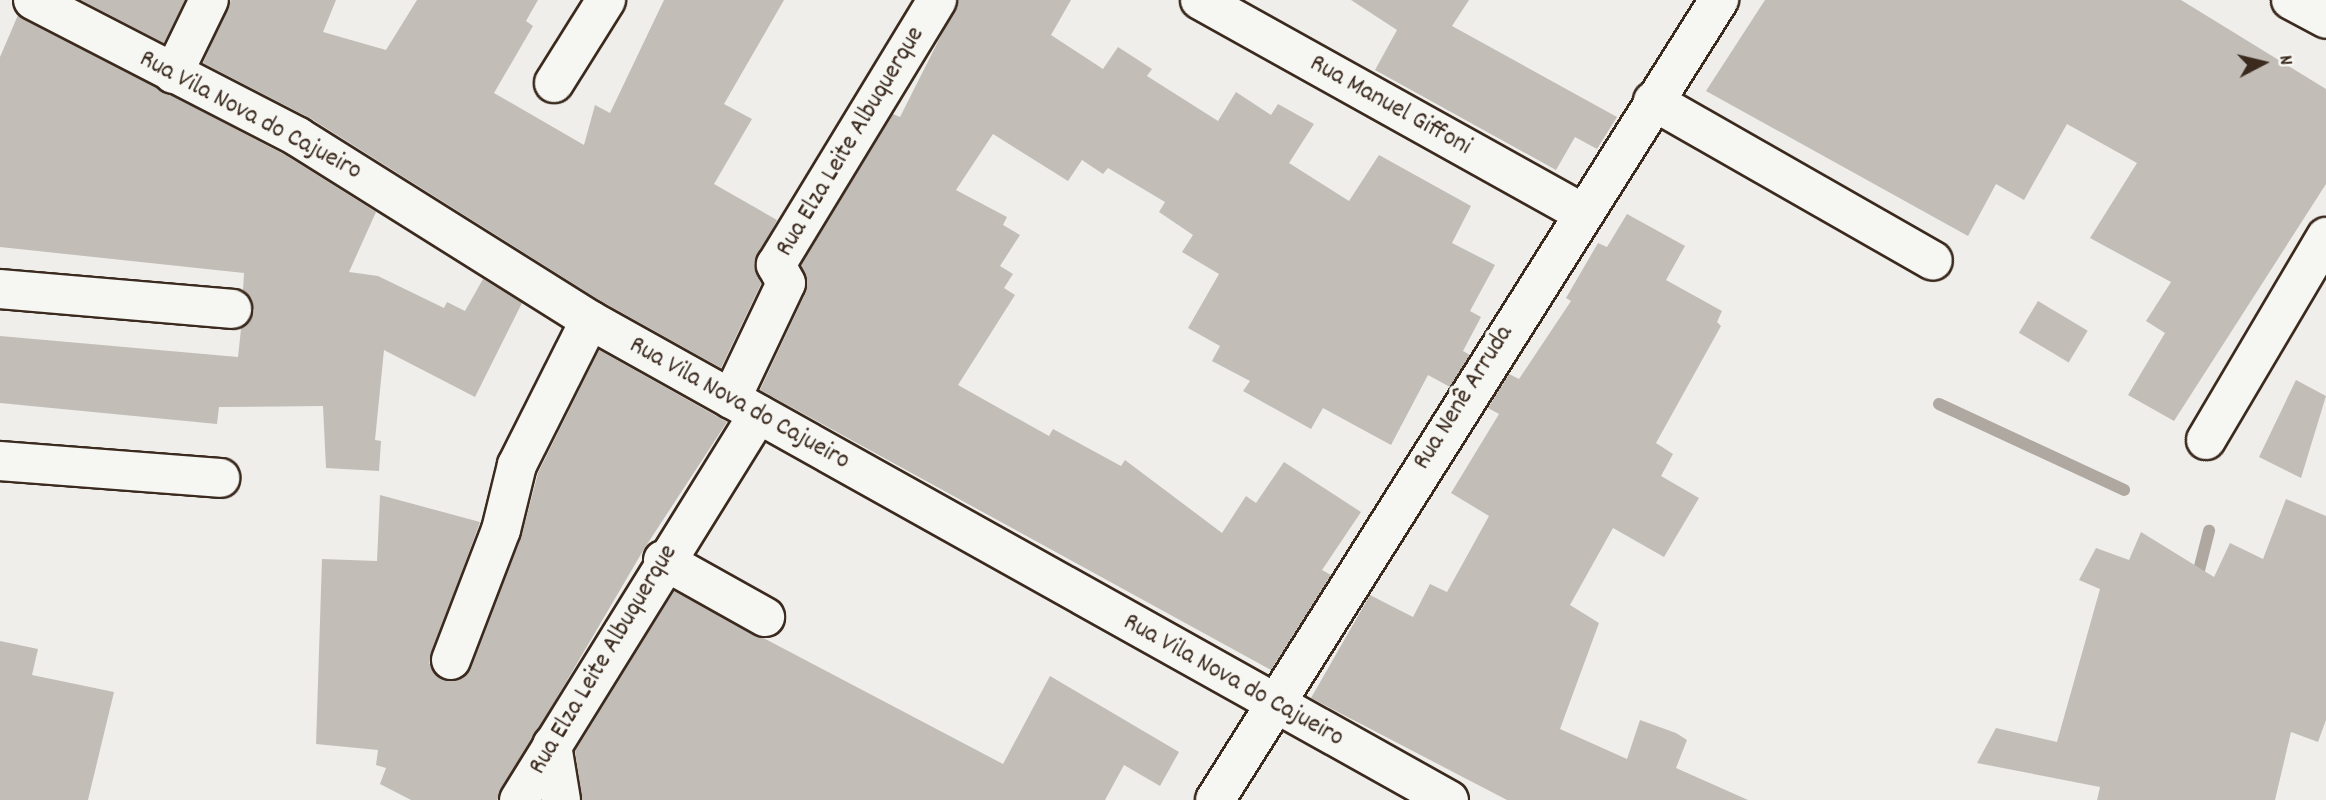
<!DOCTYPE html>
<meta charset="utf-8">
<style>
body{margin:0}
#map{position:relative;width:2326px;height:800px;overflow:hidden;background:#efeeea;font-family:Dekko,sans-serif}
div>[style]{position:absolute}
.stream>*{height:12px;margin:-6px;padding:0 6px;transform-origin:6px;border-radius:6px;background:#afa8a1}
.building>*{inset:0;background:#c2bdb7;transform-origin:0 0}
.roads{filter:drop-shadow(2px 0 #3b2a1e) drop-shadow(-2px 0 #3b2a1e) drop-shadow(0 2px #3b2a1e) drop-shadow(0 -2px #3b2a1e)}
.minor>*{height:38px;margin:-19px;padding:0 19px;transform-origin:19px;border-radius:19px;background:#f6f6f2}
span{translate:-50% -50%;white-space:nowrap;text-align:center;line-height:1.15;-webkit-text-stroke:7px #f6f6f2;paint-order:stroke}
.street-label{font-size:26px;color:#3b2a1e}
.north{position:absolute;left:2228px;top:28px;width:70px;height:70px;-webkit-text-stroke:5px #f6f6f2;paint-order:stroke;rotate:83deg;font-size:19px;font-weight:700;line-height:28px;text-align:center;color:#3b2a1e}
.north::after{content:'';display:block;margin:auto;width:24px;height:32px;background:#3b2a1e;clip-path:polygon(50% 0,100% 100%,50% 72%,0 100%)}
</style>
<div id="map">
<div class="stream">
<i style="left:1939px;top:404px;width:204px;rotate:24.9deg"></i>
<i style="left:2196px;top:582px;width:53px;rotate:-75.7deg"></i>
</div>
<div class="building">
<i style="clip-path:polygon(81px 0,185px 0,164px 43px)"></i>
<i style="clip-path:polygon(231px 0,336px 0,323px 32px,386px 50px,417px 0,538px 0,526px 21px,533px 26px,494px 93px,584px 145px,595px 105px,610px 113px,664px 0,784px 0,724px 104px,752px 119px,714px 184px,777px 220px,754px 264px,761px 284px,721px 368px,601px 301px,310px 118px,203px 63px)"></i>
<i style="clip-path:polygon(959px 0,1071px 0,1051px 35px,1103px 69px,1118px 47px,1152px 69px,1147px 76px,1218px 121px,1236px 92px,1271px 115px,1278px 104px,1314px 124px,1289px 163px,1349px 201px,1379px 155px,1471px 206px,1452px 243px,1495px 265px,1470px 311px,1481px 317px,1463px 351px,1470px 355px,1450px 387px,1428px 375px,1391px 445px,1323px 408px,1311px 429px,1243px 391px,1250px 381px,1212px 361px,1220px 346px,1188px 328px,1219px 274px,1182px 252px,1193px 235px,1159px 212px,1165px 202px,1108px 168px,1103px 174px,1082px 160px,1068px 181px,993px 134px,956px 190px,1007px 217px,1003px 225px,1020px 235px,1000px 266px,1013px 274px,1004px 288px,1015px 295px,958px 385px,1049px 436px,1053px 429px,1121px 466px,1125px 460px,1222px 533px,1246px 496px,1256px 503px,1284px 462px,1361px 512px,1322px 570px,1331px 575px,1271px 670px,760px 390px,806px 292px,801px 265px,893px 114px,900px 117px)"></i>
<i style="clip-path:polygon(1351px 0,1469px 0,1452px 26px,1617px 117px,1597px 149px,1575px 137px,1556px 170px,1375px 70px,1397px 30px)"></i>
<i style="clip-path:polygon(1765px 0,2181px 0,2326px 89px,2326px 184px,2174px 421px,2128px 395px,2165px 333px,2146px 321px,2171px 282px,2090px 238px,2137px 163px,2067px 124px,2024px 200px,1996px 184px,1968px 236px,1706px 91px)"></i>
<i style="clip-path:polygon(18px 15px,287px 156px,376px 212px,349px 272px,378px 276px,444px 308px,447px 302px,465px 311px,483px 279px,522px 303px,475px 397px,384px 350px,375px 440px,381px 441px,379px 471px,326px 468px,323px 406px,219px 407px,217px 424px,0 403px,0 336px,238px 357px,241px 329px,254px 310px,243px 291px,244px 273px,0 247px,0 57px)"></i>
<i style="clip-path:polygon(1627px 214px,1685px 246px,1666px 280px,1722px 311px,1717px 322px,1721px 326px,1656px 443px,1673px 454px,1661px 476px,1699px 498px,1664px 557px,1613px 528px,1570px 605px,1599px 623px,1560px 729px,1627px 759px,1640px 720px,1676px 733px,1687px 740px,1676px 768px,1748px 800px,1507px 800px,1311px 698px,1370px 595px,1413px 617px,1430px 584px,1447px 592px,1489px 516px,1451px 493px,1499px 414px,1488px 408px,1509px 374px,1519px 379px,1571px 301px,1566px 298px,1598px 243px,1607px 247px)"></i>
<i style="left:2038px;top:301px;width:58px;height:37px;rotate:31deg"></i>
<i style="clip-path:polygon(599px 350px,727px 422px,644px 549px,497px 800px,411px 800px,380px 784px,386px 768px,376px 765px,378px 750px,316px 744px,322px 559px,377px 561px,380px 495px,480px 522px,429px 663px,443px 680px,464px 677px,521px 538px,538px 473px)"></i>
<i style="clip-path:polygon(2296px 380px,2326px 396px,2301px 478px,2259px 457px)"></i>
<i style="clip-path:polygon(2286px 499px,2326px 516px,2326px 720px,2318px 742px,2291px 732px,2275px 800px,2097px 800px,2100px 787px,1977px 763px,1996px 728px,2057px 742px,2100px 589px,2079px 580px,2096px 548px,2129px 560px,2141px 532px,2214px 577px,2230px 543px,2263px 559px)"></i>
<i style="clip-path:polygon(674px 591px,1003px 764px,1050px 676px,1179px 752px,1160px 786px,1124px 765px,1105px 800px,582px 800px,575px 751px)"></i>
<i style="clip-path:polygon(0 641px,38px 649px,32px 675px,114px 692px,88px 800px,0 800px)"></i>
</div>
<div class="roads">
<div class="minor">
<i style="left:33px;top:0;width:298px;rotate:27.3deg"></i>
<i style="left:298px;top:137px;width:345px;rotate:32.1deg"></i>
<i style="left:590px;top:320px;width:984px;rotate:29.2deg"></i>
<i style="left:1200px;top:0;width:436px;rotate:29.1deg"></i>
<i style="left:2291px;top:0;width:40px;rotate:28deg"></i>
<i style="left:173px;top:74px;width:82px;rotate:-64.1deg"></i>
<i style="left:554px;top:83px;width:98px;rotate:-57.9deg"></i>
<i style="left:1653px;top:101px;width:322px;rotate:29.7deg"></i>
<i style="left:0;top:289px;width:233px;rotate:4.9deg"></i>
<i style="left:731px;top:399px;width:128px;rotate:-64.6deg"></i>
<i style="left:786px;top:283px;width:21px;rotate:-119deg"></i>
<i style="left:776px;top:265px;width:310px;rotate:-58.7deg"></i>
<i style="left:2206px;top:440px;width:236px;rotate:-59.4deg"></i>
<i style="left:0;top:461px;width:221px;rotate:4.4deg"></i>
<i style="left:663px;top:560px;width:117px;rotate:29.2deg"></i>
<i style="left:451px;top:660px;width:139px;rotate:-69deg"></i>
<i style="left:501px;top:530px;width:67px;rotate:-76.2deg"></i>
<i style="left:517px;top:465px;width:162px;rotate:-63.3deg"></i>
<i style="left:552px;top:745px;width:56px;rotate:80.7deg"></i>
<i style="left:519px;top:800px;width:454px;rotate:-58.2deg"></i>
<i style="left:1215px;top:800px;width:946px;rotate:-57.79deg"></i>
</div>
</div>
<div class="street-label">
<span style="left:1390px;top:106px;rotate:29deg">Rua Manuel Giffoni</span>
<span style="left:250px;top:116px;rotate:28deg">Rua Vila Nova do Cajueiro</span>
<span style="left:851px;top:142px;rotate:-59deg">Rua Elza Leite Albuquerque</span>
<span style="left:1464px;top:398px;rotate:-58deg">Rua Nenê Arruda</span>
<span style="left:739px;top:404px;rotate:29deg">Rua Vila Nova do Cajueiro</span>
<span style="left:604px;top:660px;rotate:-59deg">Rua Elza Leite Albuquerque</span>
<span style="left:1233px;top:681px;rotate:29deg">Rua Vila Nova do Cajueiro</span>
</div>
<div class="north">N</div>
</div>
